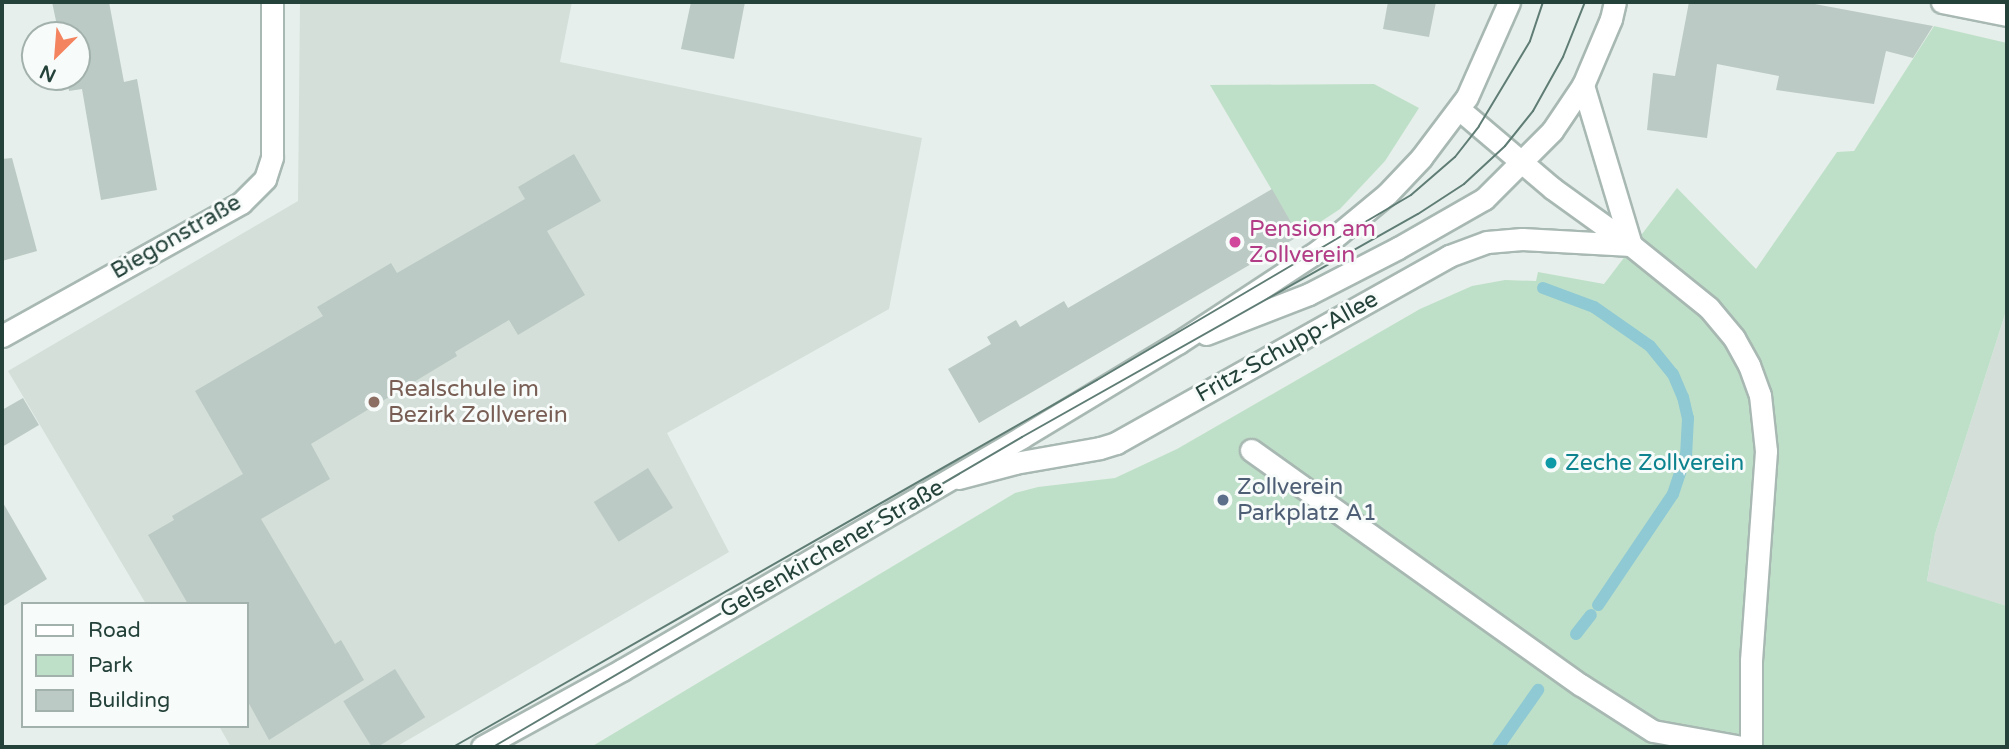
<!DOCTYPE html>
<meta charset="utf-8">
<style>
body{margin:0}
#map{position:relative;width:2009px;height:749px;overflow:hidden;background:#e6efeb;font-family:"Varela Round",sans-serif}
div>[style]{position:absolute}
.built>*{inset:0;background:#d4dfda}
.green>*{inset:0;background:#bfe0c8}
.stream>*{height:12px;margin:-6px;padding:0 6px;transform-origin:6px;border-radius:6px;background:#8ec9d4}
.building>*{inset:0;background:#bbcac4;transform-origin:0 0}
.roads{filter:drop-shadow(2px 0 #a8b8b2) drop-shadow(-2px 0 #a8b8b2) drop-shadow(0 2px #a8b8b2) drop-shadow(0 -2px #a8b8b2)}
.service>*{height:21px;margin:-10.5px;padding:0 10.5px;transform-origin:10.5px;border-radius:10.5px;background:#fff}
.minor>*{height:21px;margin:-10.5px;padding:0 10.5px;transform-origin:10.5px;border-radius:10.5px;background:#fff}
.secondary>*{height:21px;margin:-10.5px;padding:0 10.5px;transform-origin:10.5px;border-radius:10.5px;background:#fff}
.tram>*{height:2px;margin:-1px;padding:0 1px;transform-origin:1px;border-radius:1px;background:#5f7d75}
.dots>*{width:19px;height:19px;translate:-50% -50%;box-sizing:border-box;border:4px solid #f7fbf9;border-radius:50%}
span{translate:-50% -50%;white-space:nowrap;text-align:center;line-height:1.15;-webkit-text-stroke:6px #f7fbf9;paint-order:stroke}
.hotel-label{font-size:23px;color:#b23c85}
.left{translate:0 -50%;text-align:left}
.street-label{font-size:23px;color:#24423a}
.education-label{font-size:23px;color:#785e54}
.culture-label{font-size:23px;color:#0d838f}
.service-label{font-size:23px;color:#4e5e75}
.frame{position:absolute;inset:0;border:4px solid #24423a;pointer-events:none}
.legend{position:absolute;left:21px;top:602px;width:228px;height:126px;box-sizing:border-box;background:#f7fbf9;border:2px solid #a3b1ad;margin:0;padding:9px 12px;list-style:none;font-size:21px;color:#24423a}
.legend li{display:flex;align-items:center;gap:14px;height:35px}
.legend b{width:35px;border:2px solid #a3b1ad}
.north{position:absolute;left:21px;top:21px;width:70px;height:70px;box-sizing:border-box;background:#f7fbf9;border:2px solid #a3b1ad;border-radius:50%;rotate:205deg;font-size:19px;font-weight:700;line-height:28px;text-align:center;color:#24423a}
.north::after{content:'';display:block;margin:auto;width:24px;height:32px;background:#f4845f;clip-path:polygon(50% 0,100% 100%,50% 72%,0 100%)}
</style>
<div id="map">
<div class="built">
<i style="clip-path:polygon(300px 2px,572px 2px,560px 62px,922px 138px,889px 309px,667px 433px,729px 552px,396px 747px,231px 747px,219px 726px,247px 726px,247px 604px,146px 604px,8px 371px,298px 201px)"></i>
<i style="clip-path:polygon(2007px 308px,2007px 606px,1927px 582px,1935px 534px)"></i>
</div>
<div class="green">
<i style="clip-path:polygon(1934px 26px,2007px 43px,2007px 308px,1935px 534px,1927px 581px,2007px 606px,2007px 747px,591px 747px,1015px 493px,1038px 487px,1115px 478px,1177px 449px,1420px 309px,1472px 286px,1505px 280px,1536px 281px,1538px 272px,1604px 284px,1677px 188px,1756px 269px,1837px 152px,1854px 151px)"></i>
<i style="clip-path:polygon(1374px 84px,1419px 108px,1385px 161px,1340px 209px,1299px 236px,1210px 85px)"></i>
</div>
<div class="stream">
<i style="left:1543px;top:288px;width:54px;rotate:20.4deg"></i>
<i style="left:1594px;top:307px;width:68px;rotate:34.9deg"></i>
<i style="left:1650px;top:346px;width:36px;rotate:51deg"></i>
<i style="left:1673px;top:374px;width:25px;rotate:67deg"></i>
<i style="left:1683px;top:397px;width:22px;rotate:77deg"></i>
<i style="left:1688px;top:418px;width:37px;rotate:93deg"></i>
<i style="left:1686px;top:455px;width:41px;rotate:108.4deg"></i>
<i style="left:1673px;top:494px;width:134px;rotate:124deg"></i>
<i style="left:1576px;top:634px;width:24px;rotate:-52deg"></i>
<i style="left:1498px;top:747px;width:70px;rotate:-54.9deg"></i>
</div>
<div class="building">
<i style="clip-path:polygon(52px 2px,109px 2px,124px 82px,137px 79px,157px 190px,101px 200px,82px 89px,69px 91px,67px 77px,77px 77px,77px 35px,59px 35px)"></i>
<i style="clip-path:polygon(691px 2px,745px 2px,734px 59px,681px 49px)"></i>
<i style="clip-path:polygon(1388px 2px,1436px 2px,1429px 37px,1383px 29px)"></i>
<i style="clip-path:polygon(1689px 2px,1804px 2px,1933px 26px,1913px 58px,1886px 51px,1874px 104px,1776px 90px,1779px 76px,1717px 64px,1707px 138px,1647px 130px,1653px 73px,1675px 76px)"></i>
<i style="clip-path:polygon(574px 154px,601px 201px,547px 231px,585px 295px,518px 335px,509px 320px,455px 352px,457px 356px,311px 444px,330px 479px,261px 519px,335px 644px,341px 640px,364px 680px,269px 740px,247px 700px,247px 604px,188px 604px,148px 535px,174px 520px,172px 516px,243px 474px,195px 391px,323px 316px,317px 307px,391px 263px,397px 273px,525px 199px,518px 187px)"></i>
<i style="clip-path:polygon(12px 158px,37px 251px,2px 261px,2px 159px)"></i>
<i style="clip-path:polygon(1272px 189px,1299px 236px,979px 423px,948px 369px,991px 344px,987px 337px,1016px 320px,1020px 327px,1064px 301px,1068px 308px)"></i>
<i style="clip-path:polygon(23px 398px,39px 425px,2px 447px,2px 410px)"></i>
<i style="left:648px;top:468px;width:47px;height:64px;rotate:58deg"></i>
<i style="clip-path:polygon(2px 501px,47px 579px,2px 607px)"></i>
<i style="left:395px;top:669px;width:57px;height:61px;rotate:58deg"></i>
</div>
<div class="roads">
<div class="service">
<i style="left:1251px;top:450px;width:405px;rotate:35.5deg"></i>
<i style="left:1581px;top:685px;width:85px;rotate:32.6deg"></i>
<i style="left:1653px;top:731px;width:89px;rotate:10.3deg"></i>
</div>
<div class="minor">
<i style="left:1942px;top:2px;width:66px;rotate:11.3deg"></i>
<i style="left:1583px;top:85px;width:167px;rotate:73.3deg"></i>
<i style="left:1459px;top:109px;width:122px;rotate:40.3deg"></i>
<i style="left:1552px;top:188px;width:97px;rotate:35.8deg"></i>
<i style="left:1631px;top:245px;width:100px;rotate:38.9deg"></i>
<i style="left:1709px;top:308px;width:39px;rotate:50deg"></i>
<i style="left:1734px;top:338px;width:31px;rotate:61deg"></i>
<i style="left:1749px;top:365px;width:32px;rotate:70deg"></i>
<i style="left:1760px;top:395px;width:56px;rotate:83.9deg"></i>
<i style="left:1766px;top:451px;width:210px;rotate:94.1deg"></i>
<i style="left:1751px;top:660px;width:87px;rotate:90deg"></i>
<i style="left:2px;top:336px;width:274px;rotate:-29.1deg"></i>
<i style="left:241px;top:203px;width:34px;rotate:-45deg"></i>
<i style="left:265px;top:179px;width:23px;rotate:-72deg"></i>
<i style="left:272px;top:157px;width:155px;rotate:-90deg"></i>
<i style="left:958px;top:478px;width:59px;rotate:-14.7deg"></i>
<i style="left:1015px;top:463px;width:86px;rotate:-10deg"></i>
<i style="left:1100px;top:448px;width:17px;rotate:-17deg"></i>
<i style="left:1116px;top:443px;width:382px;rotate:-29.3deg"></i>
<i style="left:1449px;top:256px;width:40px;rotate:-20.2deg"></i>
<i style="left:1487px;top:242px;width:35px;rotate:-5deg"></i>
<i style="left:1522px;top:239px;width:109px;rotate:3.2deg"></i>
</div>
<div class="secondary">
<i style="left:1206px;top:334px;width:110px;rotate:-21.2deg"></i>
<i style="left:1309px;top:294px;width:100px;rotate:-27.3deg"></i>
<i style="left:1398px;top:248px;width:99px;rotate:-29.7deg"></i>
<i style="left:1484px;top:199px;width:96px;rotate:-45deg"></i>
<i style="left:1552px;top:131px;width:55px;rotate:-56deg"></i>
<i style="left:1583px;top:85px;width:72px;rotate:-67deg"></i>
<i style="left:1611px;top:19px;width:17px;rotate:-77deg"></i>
<i style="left:482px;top:747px;width:160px;rotate:-28.8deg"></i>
<i style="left:622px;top:670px;width:463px;rotate:-30.2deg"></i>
<i style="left:1022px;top:437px;width:182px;rotate:-31.1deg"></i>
<i style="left:1178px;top:343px;width:168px;rotate:-33.3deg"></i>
<i style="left:1318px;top:251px;width:89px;rotate:-39.6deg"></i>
<i style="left:1387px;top:194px;width:50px;rotate:-46.6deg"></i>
<i style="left:1421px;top:158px;width:76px;rotate:-53deg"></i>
<i style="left:1467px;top:97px;width:104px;rotate:-66.1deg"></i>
</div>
</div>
<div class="tram">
<i style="left:453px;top:747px;width:741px;rotate:-29.68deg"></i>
<i style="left:1097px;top:380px;width:364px;rotate:-30.5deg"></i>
<i style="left:1411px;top:195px;width:58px;rotate:-40.8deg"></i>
<i style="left:1455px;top:157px;width:39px;rotate:-52deg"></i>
<i style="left:1479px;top:126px;width:99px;rotate:-59deg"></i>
<i style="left:1530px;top:41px;width:41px;rotate:-71.6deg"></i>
<i style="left:493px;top:747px;width:613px;rotate:-30.37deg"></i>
<i style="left:1022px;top:437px;width:454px;rotate:-29.4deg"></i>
<i style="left:1418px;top:214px;width:55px;rotate:-33.1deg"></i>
<i style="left:1464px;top:184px;width:56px;rotate:-42.8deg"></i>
<i style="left:1505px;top:146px;width:45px;rotate:-51.3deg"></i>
<i style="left:1533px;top:111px;width:62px;rotate:-60.9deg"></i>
<i style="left:1563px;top:57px;width:59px;rotate:-68.2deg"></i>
</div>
<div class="dots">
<i style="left:1235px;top:242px;background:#d1479c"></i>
<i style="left:374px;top:402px;background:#8d6e63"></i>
<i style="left:1551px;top:463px;background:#0f9aa8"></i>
<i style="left:1223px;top:500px;background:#5c6f8a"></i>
</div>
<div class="hotel-label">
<span class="left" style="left:1249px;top:242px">Pension am<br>Zollverein</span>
</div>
<div class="street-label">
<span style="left:176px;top:237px;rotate:-30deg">Biegonstraße</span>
<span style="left:1287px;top:347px;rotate:-29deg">Fritz-Schupp-Allee</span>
<span style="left:832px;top:549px;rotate:-30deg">Gelsenkirchener Straße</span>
</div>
<div class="education-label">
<span class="left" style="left:388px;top:402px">Realschule im<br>Bezirk Zollverein</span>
</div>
<div class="culture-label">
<span class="left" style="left:1565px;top:463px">Zeche Zollverein</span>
</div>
<div class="service-label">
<span class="left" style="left:1237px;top:500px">Zollverein<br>Parkplatz A1</span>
</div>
<div class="frame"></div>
<ul class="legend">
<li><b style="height:9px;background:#fff"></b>Road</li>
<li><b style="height:19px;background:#bfe0c8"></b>Park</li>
<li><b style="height:19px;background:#bbcac4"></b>Building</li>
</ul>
<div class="north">N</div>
</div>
